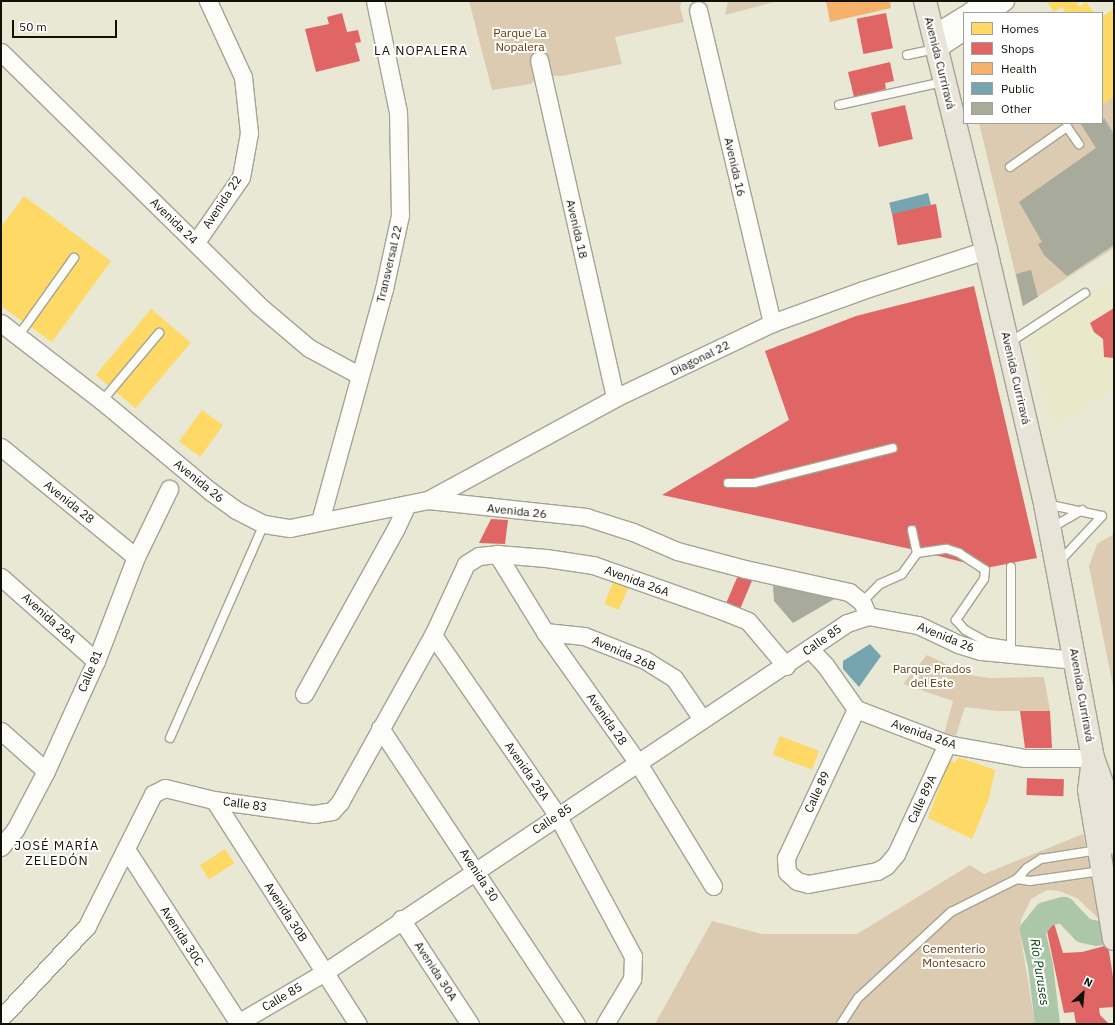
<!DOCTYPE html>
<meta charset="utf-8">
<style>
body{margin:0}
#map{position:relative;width:1115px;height:1025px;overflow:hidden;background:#e8e8d5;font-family:"IBM Plex Sans",sans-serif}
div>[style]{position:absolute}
.built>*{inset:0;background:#e9e8c8}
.green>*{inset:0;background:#dccbb1}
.homes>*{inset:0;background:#ffd966;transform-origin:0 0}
.shops>*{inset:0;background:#e06666;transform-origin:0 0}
.health>*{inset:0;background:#f6b26b}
.public>*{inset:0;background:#76a5af;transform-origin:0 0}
.river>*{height:25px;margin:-12.5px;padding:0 12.5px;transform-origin:12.5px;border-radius:12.5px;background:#acc7a7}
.building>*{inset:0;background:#a8aa9c}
.roads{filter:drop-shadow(1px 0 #a4a495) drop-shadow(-1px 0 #a4a495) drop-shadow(0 1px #a4a495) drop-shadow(0 -1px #a4a495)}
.service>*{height:8px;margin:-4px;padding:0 4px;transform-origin:4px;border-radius:4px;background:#fcfcf9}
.minor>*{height:17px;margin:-8.5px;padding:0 8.5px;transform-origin:8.5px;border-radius:8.5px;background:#fcfcf9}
.trunk>*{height:22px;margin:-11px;padding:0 11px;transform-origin:11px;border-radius:11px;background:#e8e4d8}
span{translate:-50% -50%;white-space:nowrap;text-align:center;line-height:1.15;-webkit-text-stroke:4px #fff;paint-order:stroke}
.park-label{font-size:12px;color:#5d3906}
.street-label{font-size:12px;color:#111105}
.neighbourhood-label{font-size:13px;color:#111105;letter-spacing:1px}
.water-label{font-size:13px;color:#064312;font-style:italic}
.frame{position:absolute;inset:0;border:2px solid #111105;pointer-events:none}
.legend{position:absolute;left:963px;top:12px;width:140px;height:112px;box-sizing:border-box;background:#fff;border:1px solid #a0a09b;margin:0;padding:5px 7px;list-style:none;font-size:12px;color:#111105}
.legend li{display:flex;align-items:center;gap:8px;height:20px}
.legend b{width:20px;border:1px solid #a0a09b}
.north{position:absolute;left:1063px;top:973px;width:40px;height:40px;-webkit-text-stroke:3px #fff;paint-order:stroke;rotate:26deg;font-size:11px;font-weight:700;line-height:16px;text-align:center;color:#111105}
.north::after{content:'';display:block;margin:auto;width:14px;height:18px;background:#111105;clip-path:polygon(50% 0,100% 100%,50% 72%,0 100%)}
.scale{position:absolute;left:12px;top:20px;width:105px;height:18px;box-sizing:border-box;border:2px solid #111105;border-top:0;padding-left:5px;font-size:12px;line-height:14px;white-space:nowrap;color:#111105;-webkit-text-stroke:3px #fff;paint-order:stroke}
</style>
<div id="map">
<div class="built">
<i style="clip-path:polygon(1114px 281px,1114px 389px,1054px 427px,1028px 338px)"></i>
</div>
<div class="green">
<i style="clip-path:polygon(469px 1px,682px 1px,680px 7px,684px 22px,615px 37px,622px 64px,562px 76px,539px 75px,531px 84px,492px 90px)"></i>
<i style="clip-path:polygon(728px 1px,778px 1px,725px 15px)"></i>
<i style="clip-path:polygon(1114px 9px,1114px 248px,1023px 306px,979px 123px,1102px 123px,1102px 17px)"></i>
<i style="clip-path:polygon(1114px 534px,1114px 691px,1089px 566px,1097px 544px)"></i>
<i style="clip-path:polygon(927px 655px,969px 675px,989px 678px,1044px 677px,1050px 711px,997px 711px,965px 707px,955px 738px,944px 734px,953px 701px,903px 684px)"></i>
<i style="clip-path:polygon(1083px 834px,1100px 920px,1077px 898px,1059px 891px,1047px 890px,1031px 899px,1021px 920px,1020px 932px,1035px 1024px,655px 1024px,712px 921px,762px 934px,857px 934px,970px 865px,984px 874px)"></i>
</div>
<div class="homes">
<i style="clip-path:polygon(1046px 1px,1076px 1px,1080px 7px,1086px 2px,1094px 13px,1066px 13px,1062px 7px,1054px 12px)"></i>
<i style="clip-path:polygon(1114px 9px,1114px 97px,1102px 105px,1102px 17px)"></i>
<i style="clip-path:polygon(24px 196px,111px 261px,52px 342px,1px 306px,1px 227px)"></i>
<i style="left:151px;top:309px;width:52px;height:86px;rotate:40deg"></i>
<i style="left:202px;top:410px;width:26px;height:39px;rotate:36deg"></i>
<i style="left:614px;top:580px;width:16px;height:26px;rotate:22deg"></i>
<i style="left:780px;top:736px;width:42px;height:20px;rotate:21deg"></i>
<i style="clip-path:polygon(958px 757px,995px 770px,989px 798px,972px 839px,928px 818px,943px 778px,938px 776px,947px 759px,955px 763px)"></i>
<i style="left:225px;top:849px;width:17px;height:30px;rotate:57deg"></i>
</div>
<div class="shops">
<i style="clip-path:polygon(342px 13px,347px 32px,358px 30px,361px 42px,355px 43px,360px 61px,316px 72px,305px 29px,329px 24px,327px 17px)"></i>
<i style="left:886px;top:13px;width:36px;height:30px;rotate:79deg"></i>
<i style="clip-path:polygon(890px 62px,894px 81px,885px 83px,886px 89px,854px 97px,848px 72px)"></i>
<i style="left:905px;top:105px;width:35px;height:35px;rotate:77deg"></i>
<i style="left:936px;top:204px;width:34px;height:45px;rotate:80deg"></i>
<i style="clip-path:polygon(974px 286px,1037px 558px,986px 568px,915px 550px,662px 495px,789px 420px,765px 351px,856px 316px)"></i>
<i style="clip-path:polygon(1114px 308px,1114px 358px,1104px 357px,1103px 339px,1094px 332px,1090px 323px)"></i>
<i style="clip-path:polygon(491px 519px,508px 520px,505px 544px,479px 543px)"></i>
<i style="left:739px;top:573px;width:15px;height:34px;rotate:23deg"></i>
<i style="clip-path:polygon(1020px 711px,1050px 711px,1052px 748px,1025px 748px)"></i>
<i style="left:1027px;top:778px;width:37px;height:17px;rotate:2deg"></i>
<i style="clip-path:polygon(1054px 923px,1063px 953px,1082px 952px,1108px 945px,1114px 983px,1114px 1007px,1099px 1008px,1100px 1015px,1109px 1024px,1076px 1024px,1074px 1012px,1064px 1013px,1047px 931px)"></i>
</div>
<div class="health">
<i style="clip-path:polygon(826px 1px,890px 1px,891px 8px,830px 22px)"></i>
</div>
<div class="public">
<i style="left:928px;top:193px;width:12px;height:40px;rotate:76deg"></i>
<i style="clip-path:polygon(870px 644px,881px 656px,859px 687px,843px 669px,843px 661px)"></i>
</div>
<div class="river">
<i style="left:1047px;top:1024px;width:59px;rotate:-96.8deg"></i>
<i style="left:1040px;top:965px;width:36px;rotate:-103deg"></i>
<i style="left:1032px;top:930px;width:21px;rotate:-51deg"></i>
<i style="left:1045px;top:914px;width:19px;rotate:-16deg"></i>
<i style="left:1063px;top:909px;width:29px;rotate:46deg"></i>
<i style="left:1083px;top:930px;width:14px;rotate:12deg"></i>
</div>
<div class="building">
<i style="clip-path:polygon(1104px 118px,1114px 134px,1114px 245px,1067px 276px,1044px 255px,1038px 244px,1042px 242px,1019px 202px,1096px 148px,1080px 123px,1102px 123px)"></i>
<i style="clip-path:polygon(1031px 270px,1038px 297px,1023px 306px,1016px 274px)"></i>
<i style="clip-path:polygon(773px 586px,843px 594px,793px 623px,774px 601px)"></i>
</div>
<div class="roads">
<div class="service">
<i style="left:907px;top:55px;width:29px;rotate:-12deg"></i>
<i style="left:839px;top:105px;width:107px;rotate:-12.5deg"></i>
<i style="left:1010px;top:167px;width:70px;rotate:-35.1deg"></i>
<i style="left:1067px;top:127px;width:21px;rotate:55deg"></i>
<i style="left:19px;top:335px;width:95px;rotate:-54.5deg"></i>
<i style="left:1009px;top:343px;width:91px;rotate:-33.3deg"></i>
<i style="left:102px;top:401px;width:89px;rotate:-50deg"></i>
<i style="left:728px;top:483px;width:26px"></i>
<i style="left:754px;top:483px;width:143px;rotate:-14.1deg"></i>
<i style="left:1046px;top:504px;width:57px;rotate:12.1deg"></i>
<i style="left:1102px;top:516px;width:63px;rotate:133.1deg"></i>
<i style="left:1051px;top:528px;width:36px;rotate:-30deg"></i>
<i style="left:912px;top:530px;width:24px;rotate:78deg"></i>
<i style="left:917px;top:553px;width:30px;rotate:-8deg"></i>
<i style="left:947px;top:549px;width:13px;rotate:18deg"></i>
<i style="left:959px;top:553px;width:31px;rotate:33deg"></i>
<i style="left:985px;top:570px;width:9px;rotate:96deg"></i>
<i style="left:984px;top:579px;width:50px;rotate:124.3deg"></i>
<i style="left:956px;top:620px;width:13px;rotate:48deg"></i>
<i style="left:965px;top:630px;width:25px;rotate:29deg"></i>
<i style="left:987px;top:642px;width:24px;rotate:9deg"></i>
<i style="left:1011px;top:567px;width:83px;rotate:90deg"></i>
<i style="left:862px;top:602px;width:25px;rotate:-45deg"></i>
<i style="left:880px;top:584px;width:24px;rotate:-24deg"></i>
<i style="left:902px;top:574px;width:26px;rotate:-54deg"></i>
<i style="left:170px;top:738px;width:234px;rotate:-66.3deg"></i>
<i style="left:1017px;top:879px;width:13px;rotate:9deg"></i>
<i style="left:1030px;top:881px;width:72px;rotate:-8deg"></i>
<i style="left:841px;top:1024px;width:31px;rotate:-57deg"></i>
<i style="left:858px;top:998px;width:127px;rotate:-42.8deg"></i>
<i style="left:951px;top:912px;width:74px;rotate:-26.6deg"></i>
<i style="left:1017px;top:879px;width:15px;rotate:-48deg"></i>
<i style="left:1027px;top:868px;width:17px;rotate:-33deg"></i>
<i style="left:1041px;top:859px;width:58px;rotate:-9deg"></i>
</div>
<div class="minor">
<i style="left:698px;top:10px;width:322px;rotate:76.7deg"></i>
<i style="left:967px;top:13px;width:20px;rotate:-37deg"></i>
<i style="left:988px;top:13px;width:21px;rotate:-35deg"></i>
<i style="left:933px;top:34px;width:36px;rotate:-32deg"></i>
<i style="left:937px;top:49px;width:32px;rotate:-34deg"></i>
<i style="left:1px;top:52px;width:359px;rotate:44.5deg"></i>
<i style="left:257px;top:304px;width:68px;rotate:40.2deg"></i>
<i style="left:309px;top:348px;width:57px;rotate:28.4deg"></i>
<i style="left:539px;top:60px;width:346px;rotate:77.3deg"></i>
<i style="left:196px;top:242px;width:79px;rotate:-55.3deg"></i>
<i style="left:241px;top:177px;width:45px;rotate:-79.7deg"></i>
<i style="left:249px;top:133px;width:56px;rotate:-96.1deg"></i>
<i style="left:243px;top:77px;width:84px;rotate:-114.7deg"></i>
<i style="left:1px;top:323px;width:128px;rotate:37.7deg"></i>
<i style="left:102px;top:401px;width:141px;rotate:39.8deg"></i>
<i style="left:210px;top:491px;width:32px;rotate:36deg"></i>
<i style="left:236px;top:510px;width:31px;rotate:27deg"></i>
<i style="left:264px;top:524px;width:26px;rotate:9deg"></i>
<i style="left:290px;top:528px;width:141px;rotate:-11.5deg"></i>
<i style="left:428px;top:500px;width:159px;rotate:6.1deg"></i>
<i style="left:586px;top:517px;width:49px;rotate:17.7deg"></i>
<i style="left:633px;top:532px;width:48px;rotate:23.4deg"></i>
<i style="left:677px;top:551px;width:70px;rotate:14.8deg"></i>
<i style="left:745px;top:569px;width:107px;rotate:12.5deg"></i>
<i style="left:849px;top:592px;width:16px;rotate:38deg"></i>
<i style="left:862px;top:602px;width:15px;rotate:67deg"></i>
<i style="left:1px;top:447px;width:174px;rotate:39.2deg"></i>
<i style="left:428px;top:500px;width:213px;rotate:-28.6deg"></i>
<i style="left:615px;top:398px;width:174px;rotate:-25.5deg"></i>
<i style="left:772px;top:323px;width:97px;rotate:-19.9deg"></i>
<i style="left:863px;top:290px;width:129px;rotate:-18deg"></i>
<i style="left:320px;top:521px;width:241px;rotate:-74.6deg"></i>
<i style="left:384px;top:289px;width:76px;rotate:-77.8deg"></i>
<i style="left:400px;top:215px;width:103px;rotate:-91.1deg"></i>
<i style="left:398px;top:112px;width:113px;rotate:-101.7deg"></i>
<i style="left:497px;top:554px;width:92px;rotate:58.4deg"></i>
<i style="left:545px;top:632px;width:161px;rotate:54.6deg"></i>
<i style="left:638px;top:763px;width:144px;rotate:58.6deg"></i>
<i style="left:1px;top:577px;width:127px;rotate:41.5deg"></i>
<i style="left:545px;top:632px;width:39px;rotate:6deg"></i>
<i style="left:584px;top:636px;width:66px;rotate:21.5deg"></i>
<i style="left:645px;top:660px;width:34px;rotate:32deg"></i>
<i style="left:674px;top:678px;width:50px;rotate:55.7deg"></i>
<i style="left:433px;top:635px;width:219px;rotate:55.4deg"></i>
<i style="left:557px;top:815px;width:160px;rotate:61.7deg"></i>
<i style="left:633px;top:956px;width:23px;rotate:92deg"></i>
<i style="left:632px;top:979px;width:52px;rotate:121deg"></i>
<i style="left:810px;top:649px;width:22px;rotate:47deg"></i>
<i style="left:825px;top:665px;width:54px;rotate:54.8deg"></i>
<i style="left:856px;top:709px;width:97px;rotate:21deg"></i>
<i style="left:947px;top:744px;width:78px;rotate:10.3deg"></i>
<i style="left:1024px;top:758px;width:69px"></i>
<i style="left:304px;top:694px;width:190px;rotate:-61deg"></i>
<i style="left:396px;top:528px;width:26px;rotate:-65deg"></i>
<i style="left:856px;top:709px;width:165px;rotate:115.2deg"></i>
<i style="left:786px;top:858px;width:14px;rotate:86deg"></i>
<i style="left:787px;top:872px;width:13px;rotate:42deg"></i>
<i style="left:797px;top:881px;width:11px;rotate:15deg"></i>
<i style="left:808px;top:884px;width:70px;rotate:-10.7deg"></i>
<i style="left:877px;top:871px;width:10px;rotate:-29deg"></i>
<i style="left:886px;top:866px;width:16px;rotate:-50deg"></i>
<i style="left:896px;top:854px;width:121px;rotate:-65.1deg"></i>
<i style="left:380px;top:728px;width:355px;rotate:56.5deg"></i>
<i style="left:1px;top:731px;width:60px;rotate:41.6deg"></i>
<i style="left:214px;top:800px;width:266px;rotate:57.3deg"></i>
<i style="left:1px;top:847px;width:22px;rotate:-51deg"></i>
<i style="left:15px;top:830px;width:67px;rotate:-62.3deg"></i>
<i style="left:46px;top:771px;width:121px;rotate:-65.6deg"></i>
<i style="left:96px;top:661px;width:111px;rotate:-69deg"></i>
<i style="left:136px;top:557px;width:76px;rotate:-64.1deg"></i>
<i style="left:126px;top:849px;width:208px;rotate:57.1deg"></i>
<i style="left:401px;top:919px;width:126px;rotate:56.7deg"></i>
<i style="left:1px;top:1018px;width:126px;rotate:-46.9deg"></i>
<i style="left:87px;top:926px;width:148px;rotate:-63.4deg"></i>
<i style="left:153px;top:794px;width:13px;rotate:-27deg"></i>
<i style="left:165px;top:788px;width:50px;rotate:13.8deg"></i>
<i style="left:214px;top:800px;width:101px;rotate:8deg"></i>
<i style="left:314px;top:814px;width:18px;rotate:-9deg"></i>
<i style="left:332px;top:811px;width:12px;rotate:-48deg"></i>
<i style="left:340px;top:802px;width:191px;rotate:-60.9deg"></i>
<i style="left:433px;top:635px;width:78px;rotate:-65.1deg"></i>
<i style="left:466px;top:564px;width:15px;rotate:-32deg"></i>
<i style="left:479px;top:556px;width:18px;rotate:-6deg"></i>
<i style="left:497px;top:554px;width:49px;rotate:4.7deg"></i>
<i style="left:546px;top:558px;width:48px;rotate:8.5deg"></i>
<i style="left:593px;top:565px;width:136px;rotate:19.4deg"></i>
<i style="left:721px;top:610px;width:29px;rotate:22deg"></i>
<i style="left:748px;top:621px;width:59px;rotate:49.8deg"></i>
<i style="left:236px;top:1024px;width:103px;rotate:-30.3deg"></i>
<i style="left:325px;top:972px;width:628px;rotate:-33.77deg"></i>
<i style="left:847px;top:623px;width:22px;rotate:-18deg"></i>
<i style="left:868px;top:616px;width:51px;rotate:10.2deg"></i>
<i style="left:918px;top:625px;width:44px;rotate:25.4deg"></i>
<i style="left:958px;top:644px;width:24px;rotate:17deg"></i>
<i style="left:981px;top:651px;width:95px;rotate:5.4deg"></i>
</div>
<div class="trunk">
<i style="left:925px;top:1px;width:256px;rotate:76.2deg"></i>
<i style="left:986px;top:250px;width:261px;rotate:76.9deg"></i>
<i style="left:1045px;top:504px;width:258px;rotate:79.3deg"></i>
<i style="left:1093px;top:758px;width:38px;rotate:70deg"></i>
<i style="left:1106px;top:794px;width:50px;rotate:80.7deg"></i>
<i style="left:1092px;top:767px;width:23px;rotate:97deg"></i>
<i style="left:1089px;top:790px;width:151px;rotate:80.5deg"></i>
</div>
</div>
<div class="park-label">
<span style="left:520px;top:40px">Parque La<br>Nopalera</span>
<span style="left:932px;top:676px">Parque Prados<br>del Este</span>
<span style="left:954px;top:956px">Cementerio<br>Montesacro</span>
</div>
<div class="street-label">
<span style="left:940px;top:63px;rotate:76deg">Avenida Curriravá</span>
<span style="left:735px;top:167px;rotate:77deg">Avenida 16</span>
<span style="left:222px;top:202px;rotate:-57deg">Avenida 22</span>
<span style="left:174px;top:221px;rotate:44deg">Avenida 24</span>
<span style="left:577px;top:229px;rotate:77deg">Avenida 18</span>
<span style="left:389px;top:264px;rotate:-77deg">Transversal 22</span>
<span style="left:700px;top:358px;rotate:-26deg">Diagonal 22</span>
<span style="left:1016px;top:378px;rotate:77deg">Avenida Curriravá</span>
<span style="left:199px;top:481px;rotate:39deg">Avenida 26</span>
<span style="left:69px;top:502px;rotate:39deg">Avenida 28</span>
<span style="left:517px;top:511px;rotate:6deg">Avenida 26</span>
<span style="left:637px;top:581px;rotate:20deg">Avenida 26A</span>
<span style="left:49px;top:618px;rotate:42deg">Avenida 28A</span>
<span style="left:946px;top:637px;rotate:22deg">Avenida 26</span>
<span style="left:822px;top:640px;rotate:-35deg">Calle 85</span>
<span style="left:624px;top:653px;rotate:24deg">Avenida 26B</span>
<span style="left:90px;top:671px;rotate:-67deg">Calle 81</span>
<span style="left:1082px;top:695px;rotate:80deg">Avenida Curriravá</span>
<span style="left:607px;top:719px;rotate:55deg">Avenida 28</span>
<span style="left:924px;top:734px;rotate:19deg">Avenida 26A</span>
<span style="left:527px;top:771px;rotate:55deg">Avenida 28A</span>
<span style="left:817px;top:792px;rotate:-65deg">Calle 89</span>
<span style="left:922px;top:799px;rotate:-65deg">Calle 89A</span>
<span style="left:245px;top:804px;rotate:8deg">Calle 83</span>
<span style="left:552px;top:819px;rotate:-33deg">Calle 85</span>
<span style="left:479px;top:875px;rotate:57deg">Avenida 30</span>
<span style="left:286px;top:912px;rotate:57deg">Avenida 30B</span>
<span style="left:182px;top:936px;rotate:57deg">Avenida 30C</span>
<span style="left:436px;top:971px;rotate:57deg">Avenida 30A</span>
<span style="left:282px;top:997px;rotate:-30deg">Calle 85</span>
</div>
<div class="neighbourhood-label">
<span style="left:421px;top:51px">LA NOPALERA</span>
<span style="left:57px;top:854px">JOSÉ MARÍA<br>ZELEDÓN</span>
</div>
<div class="water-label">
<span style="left:1039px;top:972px;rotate:81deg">Río Puruses</span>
</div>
<div class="frame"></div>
<ul class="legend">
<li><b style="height:11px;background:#ffd966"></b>Homes</li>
<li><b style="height:11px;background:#e06666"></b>Shops</li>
<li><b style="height:11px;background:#f6b26b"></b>Health</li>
<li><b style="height:11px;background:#76a5af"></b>Public</li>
<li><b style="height:11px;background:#a8aa9c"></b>Other</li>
</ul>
<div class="north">N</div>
<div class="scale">50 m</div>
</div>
